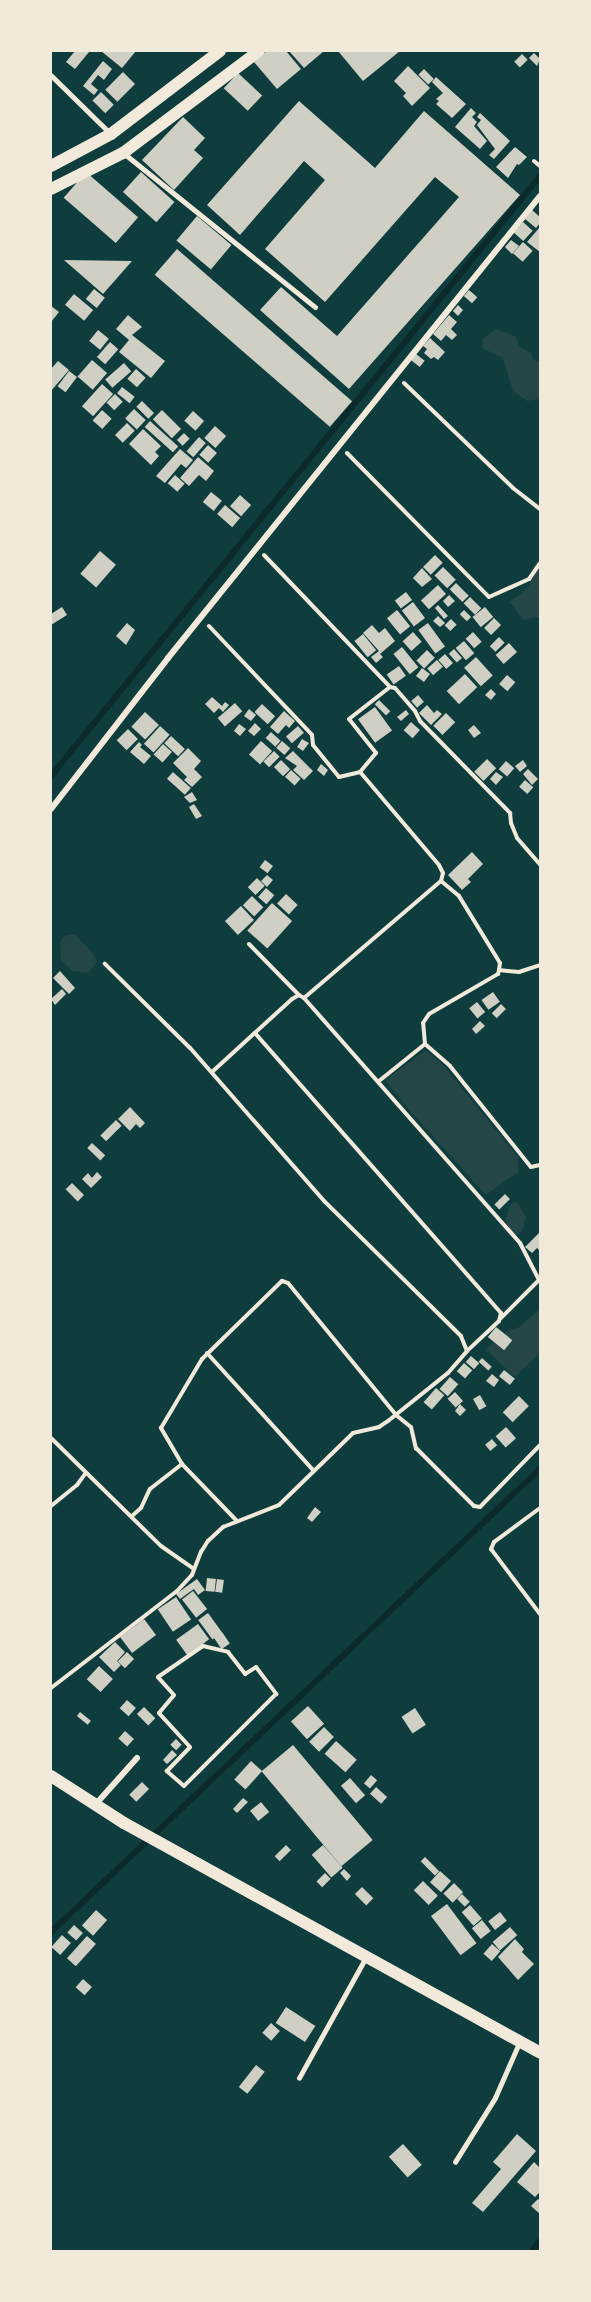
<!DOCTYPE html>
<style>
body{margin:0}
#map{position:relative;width:591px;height:2302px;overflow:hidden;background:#0f3d3e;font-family:"Playfair Display",serif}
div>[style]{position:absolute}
.green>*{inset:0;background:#244646}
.stream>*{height:6px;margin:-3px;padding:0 3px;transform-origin:3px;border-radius:3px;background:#0a2a2b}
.building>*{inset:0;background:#cfcfc3;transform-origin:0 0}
.path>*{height:4px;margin:-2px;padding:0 2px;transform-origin:2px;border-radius:2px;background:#f1e9da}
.service>*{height:4.5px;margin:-2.25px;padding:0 2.25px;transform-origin:2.25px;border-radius:2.25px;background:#f1e9da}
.minor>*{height:6px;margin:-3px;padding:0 3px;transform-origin:3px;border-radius:3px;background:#f1e9da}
.secondary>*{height:12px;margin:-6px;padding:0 6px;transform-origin:6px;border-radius:6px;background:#f1e9da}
span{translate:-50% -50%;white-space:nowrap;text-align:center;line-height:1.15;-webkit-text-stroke:5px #f1e9da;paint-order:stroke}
.frame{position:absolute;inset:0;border:52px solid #f1e9da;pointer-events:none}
</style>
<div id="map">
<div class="green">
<i style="clip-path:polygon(496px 329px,516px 337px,519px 346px,531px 353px,533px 359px,540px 362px,540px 399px,527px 401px,513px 391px,503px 358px,482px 348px,483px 339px)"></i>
<i style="clip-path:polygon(540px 556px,540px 619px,537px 617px,523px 620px,510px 602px,530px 586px,529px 575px)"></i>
<i style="clip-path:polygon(74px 934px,93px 953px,97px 962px,88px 973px,72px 971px,61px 960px,60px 942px,66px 935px)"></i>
<i style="clip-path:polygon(426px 1050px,443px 1065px,518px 1157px,518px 1172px,486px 1195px,411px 1112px,385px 1080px)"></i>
<i style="clip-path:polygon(517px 1202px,526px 1217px,522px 1231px,517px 1235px,509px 1229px,505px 1220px,511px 1204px)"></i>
<i style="clip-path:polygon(540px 1309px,540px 1356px,538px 1355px,515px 1377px,486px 1350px,508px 1330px,518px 1328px)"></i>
</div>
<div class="stream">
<i style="left:51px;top:776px;width:774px;rotate:-50.82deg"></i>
<i style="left:51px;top:1932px;width:673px;rotate:-43.44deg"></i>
<i style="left:532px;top:2251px;width:13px;rotate:-51deg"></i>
</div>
<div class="building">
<i style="clip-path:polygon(75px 51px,89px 52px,75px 69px,66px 62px)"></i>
<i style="clip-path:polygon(101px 51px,136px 51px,122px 68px)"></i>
<i style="clip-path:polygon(267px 51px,286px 51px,301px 69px,277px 89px,254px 62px)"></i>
<i style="clip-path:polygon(289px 51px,324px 51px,304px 68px)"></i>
<i style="clip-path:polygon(338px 51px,400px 51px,363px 81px)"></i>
<i style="clip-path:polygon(534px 53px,540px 59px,537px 66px,529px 58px)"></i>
<i style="left:522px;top:54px;width:8px;height:11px;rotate:45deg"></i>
<i style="clip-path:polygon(103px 61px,112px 69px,104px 80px,98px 75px,91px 84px,98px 90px,94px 95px,83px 86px)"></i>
<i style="clip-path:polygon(408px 66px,430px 88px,412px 106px,403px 96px,406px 93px,394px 81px)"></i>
<i style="left:424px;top:69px;width:14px;height:8px;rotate:45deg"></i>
<i style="left:123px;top:72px;width:17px;height:25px;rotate:45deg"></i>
<i style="left:238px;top:73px;width:33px;height:21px;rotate:43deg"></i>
<i style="clip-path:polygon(436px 77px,466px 104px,452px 118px,436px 104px,439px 101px,436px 99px,443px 93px,432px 82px)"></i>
<i style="left:101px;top:92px;width:18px;height:12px;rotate:45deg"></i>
<i style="clip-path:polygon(299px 101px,375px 168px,424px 111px,520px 195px,349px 389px,260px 310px,281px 287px,337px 336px,459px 197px,435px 177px,325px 302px,265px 249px,325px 180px,304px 161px,240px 235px,207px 205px)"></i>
<i style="clip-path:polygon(471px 108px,476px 113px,472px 117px,477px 122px,474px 126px,487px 141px,480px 149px,455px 127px)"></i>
<i style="clip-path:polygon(480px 113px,510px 141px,494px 159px,489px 155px,495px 149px,477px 125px,481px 120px,477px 117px)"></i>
<i style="clip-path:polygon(183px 117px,205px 138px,194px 150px,203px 158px,174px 190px,142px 160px)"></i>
<i style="clip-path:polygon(515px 147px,527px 157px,519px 165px,517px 164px,508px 178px,496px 167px)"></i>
<i style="left:86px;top:172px;width:69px;height:34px;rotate:41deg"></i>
<i style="left:141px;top:172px;width:45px;height:27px;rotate:42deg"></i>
<i style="clip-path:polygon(532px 210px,540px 217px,540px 223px,536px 228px,525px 219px)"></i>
<i style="left:197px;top:216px;width:45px;height:32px;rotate:40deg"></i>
<i style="left:523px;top:222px;width:13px;height:14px;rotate:42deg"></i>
<i style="clip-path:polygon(540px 227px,540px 252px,527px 242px)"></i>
<i style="clip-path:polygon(511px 240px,519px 246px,512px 254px,505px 247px)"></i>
<i style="left:523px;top:242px;width:13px;height:15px;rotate:42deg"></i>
<i style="left:177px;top:249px;width:232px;height:34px;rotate:41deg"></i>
<i style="clip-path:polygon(64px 260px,132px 261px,103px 294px)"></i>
<i style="left:94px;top:289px;width:14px;height:13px;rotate:39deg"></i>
<i style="left:469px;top:290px;width:11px;height:8px;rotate:41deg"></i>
<i style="left:74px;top:294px;width:25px;height:14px;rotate:40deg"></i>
<i style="clip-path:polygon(458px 305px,463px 310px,458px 316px,453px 311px)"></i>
<i style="clip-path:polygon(51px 306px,59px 312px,51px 322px)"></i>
<i style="clip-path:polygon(128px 315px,142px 327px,132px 335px,165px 361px,151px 378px,119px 352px,129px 340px,116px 329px)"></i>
<i style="clip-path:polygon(449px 315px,457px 322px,451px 329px,457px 335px,452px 340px,446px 335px,441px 341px,433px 334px)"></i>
<i style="left:98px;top:330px;width:14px;height:14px;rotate:39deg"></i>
<i style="clip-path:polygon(430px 338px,445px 352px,438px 360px,434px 357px,431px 359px,424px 353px,427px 349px,423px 346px)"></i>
<i style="left:110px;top:342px;width:11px;height:20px;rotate:41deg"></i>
<i style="left:416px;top:354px;width:11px;height:8px;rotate:38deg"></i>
<i style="left:92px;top:360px;width:20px;height:22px;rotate:41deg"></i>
<i style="clip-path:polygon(58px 361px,69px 370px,51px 391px,51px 369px)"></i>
<i style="left:124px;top:363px;width:11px;height:25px;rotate:49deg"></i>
<i style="left:136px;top:369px;width:13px;height:13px;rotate:42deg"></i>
<i style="left:69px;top:371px;width:10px;height:19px;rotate:37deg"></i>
<i style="left:102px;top:384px;width:15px;height:30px;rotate:42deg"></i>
<i style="left:122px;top:387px;width:16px;height:8px;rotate:38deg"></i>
<i style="left:115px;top:394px;width:11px;height:12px;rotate:45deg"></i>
<i style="left:142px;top:401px;width:17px;height:8px;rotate:45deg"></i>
<i style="left:134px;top:409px;width:16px;height:13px;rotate:43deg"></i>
<i style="left:102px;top:410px;width:13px;height:14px;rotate:42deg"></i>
<i style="left:162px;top:410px;width:27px;height:13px;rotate:45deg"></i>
<i style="left:193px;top:411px;width:15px;height:13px;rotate:42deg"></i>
<i style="left:150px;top:421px;width:38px;height:8px;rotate:42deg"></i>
<i style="left:127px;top:423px;width:11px;height:17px;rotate:45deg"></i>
<i style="left:215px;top:426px;width:15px;height:16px;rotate:42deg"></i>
<i style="clip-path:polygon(143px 429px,161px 446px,155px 452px,159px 456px,151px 465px,129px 444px)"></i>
<i style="left:184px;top:433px;width:8px;height:10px;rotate:45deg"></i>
<i style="left:199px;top:437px;width:9px;height:19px;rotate:41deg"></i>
<i style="left:208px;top:445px;width:12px;height:13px;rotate:42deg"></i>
<i style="clip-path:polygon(180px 449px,193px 460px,186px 468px,181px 464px,165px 483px,156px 476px)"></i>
<i style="clip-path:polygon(198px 457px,214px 471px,206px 481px,199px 475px,189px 486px,180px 478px)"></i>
<i style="left:175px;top:475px;width:13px;height:11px;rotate:42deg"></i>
<i style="left:211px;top:492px;width:14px;height:13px;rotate:39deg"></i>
<i style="left:240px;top:495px;width:15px;height:15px;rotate:42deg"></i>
<i style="left:225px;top:505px;width:20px;height:12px;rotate:41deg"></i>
<i style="left:100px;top:551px;width:21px;height:30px;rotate:41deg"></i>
<i style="left:435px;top:555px;width:11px;height:17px;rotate:45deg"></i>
<i style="left:443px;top:567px;width:18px;height:12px;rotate:45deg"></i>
<i style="clip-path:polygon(422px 568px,432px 579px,422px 587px,413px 578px)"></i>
<i style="left:456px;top:583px;width:18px;height:9px;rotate:45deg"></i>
<i style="left:438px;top:585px;width:12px;height:23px;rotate:48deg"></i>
<i style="left:406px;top:592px;width:10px;height:14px;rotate:53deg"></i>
<i style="clip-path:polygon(449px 595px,455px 601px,448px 607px,443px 601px)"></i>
<i style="left:470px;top:597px;width:16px;height:9px;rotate:45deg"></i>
<i style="left:413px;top:602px;width:20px;height:14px;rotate:53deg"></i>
<i style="clip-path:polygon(438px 605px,448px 616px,444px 619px,435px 608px)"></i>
<i style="clip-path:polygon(62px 607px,67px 615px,51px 625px,51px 614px)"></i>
<i style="left:485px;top:607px;width:13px;height:16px;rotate:51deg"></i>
<i style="left:397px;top:610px;width:21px;height:13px;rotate:51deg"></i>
<i style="left:464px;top:610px;width:10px;height:6px;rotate:45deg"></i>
<i style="clip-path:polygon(438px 616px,445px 623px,440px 627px,433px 621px)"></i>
<i style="left:494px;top:618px;width:10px;height:14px;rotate:45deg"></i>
<i style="left:451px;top:619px;width:8px;height:9px;rotate:45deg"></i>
<i style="clip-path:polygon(127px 623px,135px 630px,126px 645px,116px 636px)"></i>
<i style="left:428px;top:623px;width:29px;height:12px;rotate:54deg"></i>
<i style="clip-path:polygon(372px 625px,379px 633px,385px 628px,395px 641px,380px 654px,383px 657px,376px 663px,371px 657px,379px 651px,363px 633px)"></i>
<i style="left:413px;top:632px;width:13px;height:14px;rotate:48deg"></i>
<i style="left:473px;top:632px;width:13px;height:10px;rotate:48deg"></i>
<i style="left:363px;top:634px;width:21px;height:11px;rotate:51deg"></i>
<i style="left:499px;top:637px;width:8px;height:13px;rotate:45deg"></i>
<i style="left:464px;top:641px;width:16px;height:11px;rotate:50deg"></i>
<i style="left:509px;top:643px;width:12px;height:18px;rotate:48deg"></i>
<i style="left:402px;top:647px;width:26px;height:11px;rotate:51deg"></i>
<i style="left:454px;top:649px;width:12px;height:7px;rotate:48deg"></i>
<i style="left:427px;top:650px;width:11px;height:15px;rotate:45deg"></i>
<i style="left:445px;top:654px;width:12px;height:9px;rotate:48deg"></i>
<i style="left:476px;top:657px;width:25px;height:16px;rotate:48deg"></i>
<i style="left:437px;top:660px;width:9px;height:13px;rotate:49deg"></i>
<i style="left:399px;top:666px;width:12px;height:15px;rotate:55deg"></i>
<i style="left:422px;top:668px;width:10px;height:10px;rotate:37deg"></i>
<i style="left:465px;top:674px;width:18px;height:25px;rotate:47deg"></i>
<i style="left:507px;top:675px;width:11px;height:12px;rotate:41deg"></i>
<i style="clip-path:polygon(491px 689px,496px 694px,491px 700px,485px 695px)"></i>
<i style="left:418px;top:695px;width:9px;height:9px;rotate:49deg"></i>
<i style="clip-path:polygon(212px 697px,222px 706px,225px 702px,229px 705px,223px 712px,219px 708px,214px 713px,205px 704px)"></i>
<i style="left:379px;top:700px;width:16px;height:6px;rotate:45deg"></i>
<i style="left:235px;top:703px;width:11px;height:23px;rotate:49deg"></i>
<i style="left:262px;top:704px;width:18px;height:11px;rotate:43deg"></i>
<i style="clip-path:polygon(427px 705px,434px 713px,437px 710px,442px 714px,431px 725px,419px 713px)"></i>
<i style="left:375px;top:707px;width:29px;height:21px;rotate:54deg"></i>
<i style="clip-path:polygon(249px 709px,256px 715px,251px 721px,244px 716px)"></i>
<i style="clip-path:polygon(406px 710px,409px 714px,401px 721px,397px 717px)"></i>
<i style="clip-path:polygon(284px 711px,295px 721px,289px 728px,286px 725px,278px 734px,270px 727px)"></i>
<i style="left:145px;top:712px;width:19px;height:20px;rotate:43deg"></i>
<i style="left:446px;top:713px;width:13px;height:18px;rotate:45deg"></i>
<i style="left:411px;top:722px;width:12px;height:11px;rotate:42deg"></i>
<i style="clip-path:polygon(255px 723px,261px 729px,254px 736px,248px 731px)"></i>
<i style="clip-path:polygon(239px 724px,246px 729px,240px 736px,234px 731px)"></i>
<i style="clip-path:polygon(474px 725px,481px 733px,474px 738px,468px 730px)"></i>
<i style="left:160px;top:726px;width:13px;height:24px;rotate:42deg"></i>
<i style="left:298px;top:726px;width:9px;height:16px;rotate:49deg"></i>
<i style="left:128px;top:729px;width:14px;height:16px;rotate:45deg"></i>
<i style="left:271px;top:732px;width:13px;height:8px;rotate:42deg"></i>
<i style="left:171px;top:736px;width:19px;height:10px;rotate:43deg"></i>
<i style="clip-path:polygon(302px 739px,309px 743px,303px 751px,297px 747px)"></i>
<i style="left:261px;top:741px;width:15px;height:18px;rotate:42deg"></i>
<i style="left:282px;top:741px;width:11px;height:9px;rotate:41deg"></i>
<i style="clip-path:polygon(139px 742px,142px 745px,140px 747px,151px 756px,144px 764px,130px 752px)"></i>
<i style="left:163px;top:744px;width:12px;height:14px;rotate:42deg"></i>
<i style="clip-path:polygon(188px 748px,201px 761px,194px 769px,202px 777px,192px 787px,184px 780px,187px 777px,173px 763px)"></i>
<i style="left:274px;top:751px;width:8px;height:15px;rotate:45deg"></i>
<i style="clip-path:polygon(293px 751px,313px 771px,304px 780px,293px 770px,297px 766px,285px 758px)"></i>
<i style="left:487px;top:759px;width:13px;height:18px;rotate:45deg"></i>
<i style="left:281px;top:760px;width:13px;height:10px;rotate:45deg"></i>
<i style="clip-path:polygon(523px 760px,527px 766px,520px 772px,515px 766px)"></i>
<i style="left:506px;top:761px;width:11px;height:11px;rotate:41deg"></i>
<i style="clip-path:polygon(321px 764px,328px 770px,324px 776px,317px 770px)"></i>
<i style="clip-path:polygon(528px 769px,538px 779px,532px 785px,523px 774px)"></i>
<i style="left:291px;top:770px;width:13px;height:9px;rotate:42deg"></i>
<i style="left:173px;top:772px;width:24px;height:9px;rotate:42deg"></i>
<i style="clip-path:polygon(496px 772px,503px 777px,496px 785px,490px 779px)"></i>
<i style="left:525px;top:780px;width:11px;height:9px;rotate:41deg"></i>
<i style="clip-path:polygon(192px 792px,197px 800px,190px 803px,184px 797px)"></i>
<i style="clip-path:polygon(194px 804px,202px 816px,196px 819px,189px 807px)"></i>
<i style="clip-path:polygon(472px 852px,483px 864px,468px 879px,471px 882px,462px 890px,448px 875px)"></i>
<i style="left:265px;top:860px;width:10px;height:9px;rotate:37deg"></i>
<i style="clip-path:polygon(267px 875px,273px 880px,267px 887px,261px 881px)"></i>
<i style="left:257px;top:878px;width:11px;height:13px;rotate:45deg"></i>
<i style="left:266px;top:888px;width:11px;height:12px;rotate:41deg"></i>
<i style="left:286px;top:894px;width:16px;height:13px;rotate:43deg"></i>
<i style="left:252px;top:896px;width:16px;height:13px;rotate:45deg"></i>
<i style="left:272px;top:903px;width:27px;height:37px;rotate:42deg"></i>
<i style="left:241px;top:906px;width:19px;height:22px;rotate:47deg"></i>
<i style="clip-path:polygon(60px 971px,75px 988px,69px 994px,53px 978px)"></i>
<i style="clip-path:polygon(62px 989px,66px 994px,55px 1005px,51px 999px)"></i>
<i style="left:493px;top:992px;width:12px;height:14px;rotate:55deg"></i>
<i style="left:477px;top:1002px;width:13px;height:10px;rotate:51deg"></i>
<i style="left:501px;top:1004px;width:7px;height:13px;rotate:45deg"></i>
<i style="clip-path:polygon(480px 1021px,485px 1026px,476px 1034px,472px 1029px)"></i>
<i style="clip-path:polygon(130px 1107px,145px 1123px,140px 1128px,136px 1124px,130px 1131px,118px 1119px)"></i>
<i style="left:116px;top:1120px;width:8px;height:22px;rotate:45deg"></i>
<i style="left:92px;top:1143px;width:18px;height:7px;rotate:43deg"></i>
<i style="clip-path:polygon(97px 1172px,102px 1177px,91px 1188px,82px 1179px,88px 1173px,92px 1178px)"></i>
<i style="left:72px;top:1183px;width:17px;height:9px;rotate:45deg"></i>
<i style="left:505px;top:1194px;width:7px;height:15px;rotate:45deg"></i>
<i style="clip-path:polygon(540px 1232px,540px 1251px,537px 1248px,532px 1253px,525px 1247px)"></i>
<i style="left:496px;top:1327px;width:21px;height:13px;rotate:39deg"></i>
<i style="left:471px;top:1356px;width:11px;height:8px;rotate:41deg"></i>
<i style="left:482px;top:1358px;width:13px;height:5px;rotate:42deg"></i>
<i style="left:464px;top:1363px;width:11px;height:11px;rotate:41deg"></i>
<i style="left:504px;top:1370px;width:14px;height:8px;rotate:39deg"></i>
<i style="clip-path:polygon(492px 1374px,499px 1380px,494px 1387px,486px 1381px)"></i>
<i style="left:450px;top:1377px;width:11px;height:16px;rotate:41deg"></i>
<i style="left:436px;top:1388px;width:11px;height:19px;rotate:41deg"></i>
<i style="left:455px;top:1392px;width:12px;height:10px;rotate:48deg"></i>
<i style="left:480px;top:1395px;width:13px;height:8px;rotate:61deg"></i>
<i style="left:519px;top:1396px;width:14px;height:23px;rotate:45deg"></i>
<i style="clip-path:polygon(460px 1404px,466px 1410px,460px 1416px,455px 1411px)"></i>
<i style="left:506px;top:1427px;width:15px;height:14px;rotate:48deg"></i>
<i style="left:492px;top:1439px;width:8px;height:9px;rotate:50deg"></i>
<i style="clip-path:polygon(315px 1507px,321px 1512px,312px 1522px,307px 1518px)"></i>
<i style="left:207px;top:1578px;width:9px;height:13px;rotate:6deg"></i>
<i style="clip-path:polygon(197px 1579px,205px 1590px,198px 1595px,194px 1589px,180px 1599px,176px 1594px)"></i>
<i style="left:217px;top:1579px;width:7px;height:13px;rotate:8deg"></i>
<i style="left:193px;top:1591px;width:23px;height:14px;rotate:52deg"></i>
<i style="left:176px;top:1597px;width:27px;height:22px;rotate:56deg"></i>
<i style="left:208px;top:1613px;width:24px;height:12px;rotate:54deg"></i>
<i style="left:144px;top:1619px;width:20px;height:30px;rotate:53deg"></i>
<i style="left:198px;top:1624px;width:19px;height:27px;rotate:54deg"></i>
<i style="left:222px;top:1632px;width:14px;height:10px;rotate:56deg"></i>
<i style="clip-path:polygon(115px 1642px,125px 1652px,117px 1661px,121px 1665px,114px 1672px,99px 1657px)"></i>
<i style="left:127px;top:1652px;width:10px;height:13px;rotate:45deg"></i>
<i style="left:99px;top:1666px;width:19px;height:18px;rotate:43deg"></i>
<i style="left:127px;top:1700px;width:12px;height:11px;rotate:42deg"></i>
<i style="left:308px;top:1706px;width:24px;height:23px;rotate:48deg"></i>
<i style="left:144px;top:1707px;width:16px;height:10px;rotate:45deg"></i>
<i style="left:415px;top:1708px;width:20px;height:16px;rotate:57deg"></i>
<i style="left:80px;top:1712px;width:14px;height:5px;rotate:39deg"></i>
<i style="left:324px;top:1727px;width:14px;height:21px;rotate:45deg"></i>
<i style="left:125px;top:1731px;width:12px;height:10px;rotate:42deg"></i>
<i style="left:176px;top:1739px;width:8px;height:8px;rotate:45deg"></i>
<i style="left:336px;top:1741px;width:28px;height:17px;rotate:42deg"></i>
<i style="left:293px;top:1745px;width:124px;height:41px;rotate:50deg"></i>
<i style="clip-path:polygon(172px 1750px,177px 1755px,167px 1764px,163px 1760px)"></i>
<i style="left:251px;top:1761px;width:15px;height:25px;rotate:42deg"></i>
<i style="left:371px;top:1775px;width:8px;height:11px;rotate:40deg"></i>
<i style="left:350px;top:1778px;width:23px;height:12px;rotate:49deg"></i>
<i style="left:142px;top:1782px;width:10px;height:18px;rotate:45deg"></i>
<i style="left:376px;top:1787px;width:15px;height:9px;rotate:42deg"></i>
<i style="clip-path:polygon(243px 1798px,248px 1802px,237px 1813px,233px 1809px)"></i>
<i style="left:261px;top:1802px;width:13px;height:14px;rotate:51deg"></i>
<i style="left:286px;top:1845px;width:7px;height:16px;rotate:45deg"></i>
<i style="left:323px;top:1845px;width:30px;height:15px;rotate:49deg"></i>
<i style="left:425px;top:1857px;width:20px;height:6px;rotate:45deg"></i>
<i style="clip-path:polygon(344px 1869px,351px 1876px,347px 1881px,340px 1873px)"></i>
<i style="left:440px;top:1871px;width:15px;height:15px;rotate:42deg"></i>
<i style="left:325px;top:1873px;width:8px;height:12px;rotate:45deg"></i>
<i style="left:423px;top:1881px;width:21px;height:13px;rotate:45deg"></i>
<i style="left:454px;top:1883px;width:13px;height:15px;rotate:45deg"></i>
<i style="left:362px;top:1887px;width:16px;height:10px;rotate:45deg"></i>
<i style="left:462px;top:1894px;width:11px;height:7px;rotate:45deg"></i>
<i style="left:447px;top:1904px;width:49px;height:20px;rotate:53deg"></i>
<i style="left:470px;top:1905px;width:18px;height:11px;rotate:49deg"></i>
<i style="left:96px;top:1910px;width:15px;height:21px;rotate:42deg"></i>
<i style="left:500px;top:1912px;width:11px;height:15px;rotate:52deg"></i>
<i style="left:482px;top:1920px;width:14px;height:13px;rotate:51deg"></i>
<i style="left:74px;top:1925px;width:12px;height:10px;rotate:42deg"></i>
<i style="left:510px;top:1927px;width:11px;height:23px;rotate:49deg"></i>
<i style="left:62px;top:1935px;width:12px;height:16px;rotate:42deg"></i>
<i style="left:87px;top:1936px;width:12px;height:30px;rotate:42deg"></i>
<i style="clip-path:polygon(515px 1939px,524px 1949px,522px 1952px,534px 1964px,518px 1980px,498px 1957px)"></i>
<i style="left:492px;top:1944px;width:11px;height:13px;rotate:41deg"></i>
<i style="left:83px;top:1979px;width:12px;height:11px;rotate:42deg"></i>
<i style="left:286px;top:2007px;width:35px;height:19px;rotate:33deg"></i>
<i style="left:271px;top:2023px;width:12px;height:13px;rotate:42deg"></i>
<i style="left:256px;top:2065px;width:11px;height:28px;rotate:38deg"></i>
<i style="clip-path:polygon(517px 2134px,536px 2151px,483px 2212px,472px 2203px,501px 2169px,493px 2162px)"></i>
<i style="left:403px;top:2144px;width:28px;height:19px;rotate:48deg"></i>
<i style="clip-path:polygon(534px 2162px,540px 2168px,540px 2192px,535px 2197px,517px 2182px)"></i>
<i style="clip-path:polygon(538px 2199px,540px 2201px,540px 2214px,531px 2206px)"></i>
</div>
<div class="path">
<i style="left:534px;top:161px;width:8px;rotate:40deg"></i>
<i style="left:404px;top:383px;width:151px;rotate:43.9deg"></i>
<i style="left:513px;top:488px;width:34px;rotate:38deg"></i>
<i style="left:347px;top:453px;width:202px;rotate:45.4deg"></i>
<i style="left:489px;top:597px;width:44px;rotate:-24.2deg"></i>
<i style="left:529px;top:579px;width:19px;rotate:-55deg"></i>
<i style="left:264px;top:555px;width:182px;rotate:46.3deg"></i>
<i style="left:209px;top:626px;width:150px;rotate:46.6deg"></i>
<i style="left:312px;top:735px;width:10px;rotate:84deg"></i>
<i style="left:313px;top:745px;width:41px;rotate:50.9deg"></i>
<i style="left:339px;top:777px;width:22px;rotate:-13deg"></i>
<i style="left:360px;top:772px;width:25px;rotate:-50deg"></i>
<i style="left:376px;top:753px;width:43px;rotate:-128.5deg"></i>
<i style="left:349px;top:719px;width:52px;rotate:-38deg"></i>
<i style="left:390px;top:687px;width:5px;rotate:11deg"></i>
<i style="left:395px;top:688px;width:30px;rotate:49deg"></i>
<i style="left:415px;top:711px;width:11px;rotate:63deg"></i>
<i style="left:420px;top:721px;width:129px;rotate:45.6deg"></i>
<i style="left:510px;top:813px;width:10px;rotate:84deg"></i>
<i style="left:511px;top:823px;width:16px;rotate:68deg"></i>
<i style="left:517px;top:838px;width:35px;rotate:49deg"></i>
<i style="left:249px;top:944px;width:71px;rotate:45.6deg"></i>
<i style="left:499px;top:970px;width:20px;rotate:6deg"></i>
<i style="left:519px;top:972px;width:22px;rotate:-18deg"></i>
<i style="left:304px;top:998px;width:180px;rotate:-40.5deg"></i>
<i style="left:441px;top:881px;width:8px;rotate:-76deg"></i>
<i style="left:443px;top:873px;width:9px;rotate:-117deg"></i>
<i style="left:439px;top:865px;width:122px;rotate:-130.3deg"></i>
<i style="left:255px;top:1033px;width:373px;rotate:48.7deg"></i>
<i style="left:501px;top:1313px;width:8px;rotate:104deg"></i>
<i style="left:499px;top:1321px;width:44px;rotate:136.8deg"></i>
<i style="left:425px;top:1044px;width:33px;rotate:41deg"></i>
<i style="left:450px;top:1066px;width:129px;rotate:51.3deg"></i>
<i style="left:531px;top:1167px;width:9px;rotate:-13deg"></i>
<i style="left:212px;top:1072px;width:108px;rotate:-42.4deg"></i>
<i style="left:292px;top:999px;width:8px;rotate:-30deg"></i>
<i style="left:299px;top:995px;width:6px;rotate:31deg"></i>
<i style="left:304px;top:998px;width:327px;rotate:48.6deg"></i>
<i style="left:520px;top:1243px;width:42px;rotate:62.8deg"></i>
<i style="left:539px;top:1280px;width:54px;rotate:135deg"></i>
<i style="left:379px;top:1081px;width:59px;rotate:-38.8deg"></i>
<i style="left:425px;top:1044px;width:21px;rotate:-95deg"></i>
<i style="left:423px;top:1023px;width:11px;rotate:-56deg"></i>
<i style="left:429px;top:1014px;width:80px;rotate:-30.1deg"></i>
<i style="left:498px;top:974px;width:4px;rotate:-76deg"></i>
<i style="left:499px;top:970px;width:7px;rotate:-82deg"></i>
<i style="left:500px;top:963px;width:79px;rotate:-121.5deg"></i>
<i style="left:459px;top:896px;width:23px;rotate:-140deg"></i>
<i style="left:207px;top:1353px;width:159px;rotate:47.8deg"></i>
<i style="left:51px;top:1438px;width:154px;rotate:44.5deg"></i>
<i style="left:161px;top:1546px;width:40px;rotate:34.9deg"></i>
<i style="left:51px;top:1506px;width:33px;rotate:-39deg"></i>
<i style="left:77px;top:1485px;width:14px;rotate:-54deg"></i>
<i style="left:540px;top:1508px;width:57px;rotate:143.5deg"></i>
<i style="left:494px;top:1542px;width:8px;rotate:113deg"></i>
<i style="left:491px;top:1549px;width:81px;rotate:53deg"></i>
<i style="left:132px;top:1516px;width:12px;rotate:-42deg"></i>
<i style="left:141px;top:1508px;width:21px;rotate:-65deg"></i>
<i style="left:150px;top:1489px;width:41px;rotate:-38deg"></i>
<i style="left:236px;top:1520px;width:78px;rotate:-134deg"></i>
<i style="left:182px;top:1464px;width:42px;rotate:-120.3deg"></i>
<i style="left:161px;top:1428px;width:80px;rotate:-59.3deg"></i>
<i style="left:202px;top:1359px;width:112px;rotate:-44.3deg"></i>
<i style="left:282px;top:1281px;width:6px;rotate:18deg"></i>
<i style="left:288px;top:1283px;width:171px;rotate:50.7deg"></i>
<i style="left:396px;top:1415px;width:19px;rotate:39deg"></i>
<i style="left:411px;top:1427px;width:22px;rotate:77deg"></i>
<i style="left:416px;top:1448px;width:82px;rotate:45deg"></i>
<i style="left:474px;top:1506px;width:6px;rotate:9deg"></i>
<i style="left:480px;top:1507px;width:86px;rotate:-45.9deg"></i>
<i style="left:203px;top:1646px;width:26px;rotate:13deg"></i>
<i style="left:228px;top:1652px;width:28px;rotate:52deg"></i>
<i style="left:245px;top:1674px;width:13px;rotate:-32deg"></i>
<i style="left:256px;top:1667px;width:34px;rotate:53deg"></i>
<i style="left:276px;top:1694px;width:130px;rotate:135deg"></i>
<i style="left:184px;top:1786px;width:23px;rotate:-139deg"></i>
<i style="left:167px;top:1771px;width:33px;rotate:-46deg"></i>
<i style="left:190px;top:1747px;width:46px;rotate:-132.4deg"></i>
<i style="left:159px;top:1713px;width:23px;rotate:-50deg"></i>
<i style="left:174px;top:1695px;width:24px;rotate:-132deg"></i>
<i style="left:158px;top:1677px;width:55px;rotate:-34.6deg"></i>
<i style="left:51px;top:1688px;width:159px;rotate:-37.6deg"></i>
<i style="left:177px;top:1591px;width:22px;rotate:-47deg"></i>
<i style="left:192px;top:1575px;width:25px;rotate:-69deg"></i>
<i style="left:201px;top:1552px;width:13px;rotate:-58deg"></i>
<i style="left:208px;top:1541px;width:21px;rotate:-43deg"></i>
<i style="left:223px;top:1527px;width:60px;rotate:-21.4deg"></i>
<i style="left:279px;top:1505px;width:103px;rotate:-44.2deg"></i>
<i style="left:353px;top:1433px;width:27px;rotate:-13deg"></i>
<i style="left:379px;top:1427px;width:11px;rotate:-34deg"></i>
<i style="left:388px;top:1421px;width:77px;rotate:-38.7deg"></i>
<i style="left:448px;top:1373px;width:29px;rotate:-49deg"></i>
<i style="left:467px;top:1351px;width:16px;rotate:-112deg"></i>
<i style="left:461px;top:1336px;width:191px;rotate:-135.4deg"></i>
<i style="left:325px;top:1202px;width:205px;rotate:-131.2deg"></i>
<i style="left:190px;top:1048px;width:120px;rotate:-135.3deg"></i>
</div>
<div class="service">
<i style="left:51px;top:75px;width:81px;rotate:44.5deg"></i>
<i style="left:125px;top:154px;width:244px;rotate:38.8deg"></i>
<i style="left:299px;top:2078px;width:138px;rotate:-61deg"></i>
<i style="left:455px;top:2162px;width:75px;rotate:-58deg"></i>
<i style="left:495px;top:2098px;width:60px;rotate:-66.4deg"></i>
</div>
<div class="minor">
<i style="left:51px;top:809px;width:191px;rotate:-52.2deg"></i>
<i style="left:168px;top:658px;width:593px;rotate:-51.16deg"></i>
<i style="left:95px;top:1805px;width:63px;rotate:-48.2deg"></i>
</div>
<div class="secondary">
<i style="left:51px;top:166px;width:68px;rotate:-28.1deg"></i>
<i style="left:111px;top:134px;width:137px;rotate:-37.3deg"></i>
<i style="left:51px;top:189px;width:80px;rotate:-26.6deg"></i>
<i style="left:123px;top:153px;width:170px;rotate:-36.9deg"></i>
<i style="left:51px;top:1776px;width:87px;rotate:32.8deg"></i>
<i style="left:124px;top:1823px;width:475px;rotate:28.9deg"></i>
</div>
<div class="frame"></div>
</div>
